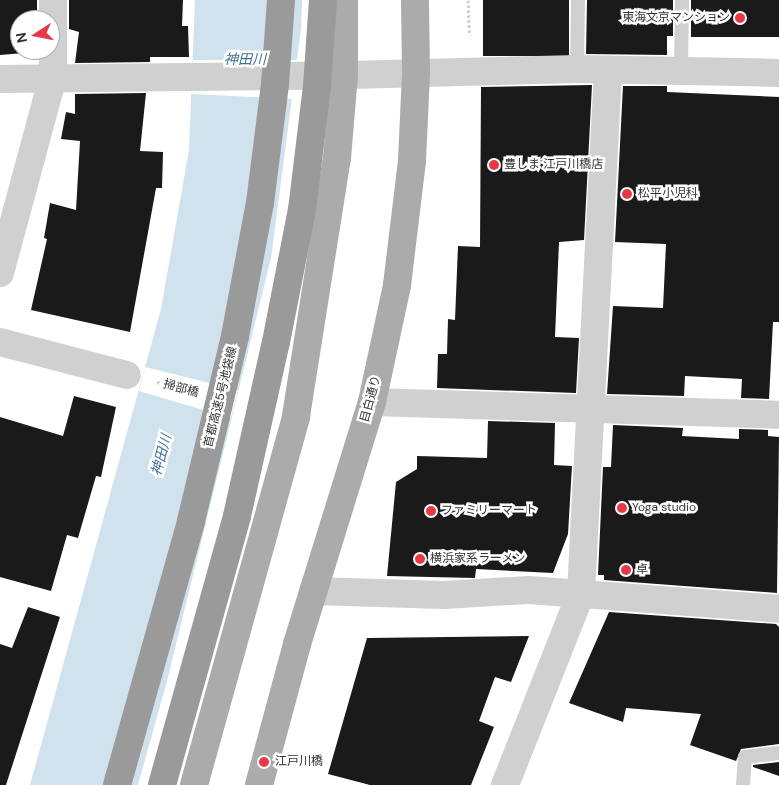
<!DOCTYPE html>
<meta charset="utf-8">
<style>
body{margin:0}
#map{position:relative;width:779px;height:785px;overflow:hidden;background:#fff;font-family:"DM Sans","Noto Sans JP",sans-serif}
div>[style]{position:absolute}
.water>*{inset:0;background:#cfe2ee}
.pier>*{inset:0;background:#fff}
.building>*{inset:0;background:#1a1a1a;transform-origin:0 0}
.path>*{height:3px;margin-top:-1.5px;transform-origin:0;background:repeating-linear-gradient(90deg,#cdcdcd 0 2.5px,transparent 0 5px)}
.service>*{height:14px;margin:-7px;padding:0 7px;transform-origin:7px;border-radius:7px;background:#d0d0d0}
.minor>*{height:28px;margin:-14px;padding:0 14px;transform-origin:14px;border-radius:14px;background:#d0d0d0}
.primary>*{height:28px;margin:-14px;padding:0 14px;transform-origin:14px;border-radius:14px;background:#ababab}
.motorway-bridge>*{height:28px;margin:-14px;padding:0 14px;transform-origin:14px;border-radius:14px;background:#9a9a9a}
.dots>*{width:14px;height:14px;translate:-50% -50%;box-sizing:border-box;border:2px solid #fff;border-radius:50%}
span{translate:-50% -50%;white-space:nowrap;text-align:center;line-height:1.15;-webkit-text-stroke:5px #fff;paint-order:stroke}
.poi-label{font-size:12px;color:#333}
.right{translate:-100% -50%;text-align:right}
.left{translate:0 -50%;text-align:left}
.street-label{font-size:12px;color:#333}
.water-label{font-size:14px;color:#3f7597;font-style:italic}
.north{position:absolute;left:10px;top:10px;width:50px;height:50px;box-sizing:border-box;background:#fff;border:1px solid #adadad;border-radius:50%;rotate:259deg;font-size:14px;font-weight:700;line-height:20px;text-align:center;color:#333}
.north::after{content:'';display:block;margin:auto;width:18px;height:22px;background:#e63946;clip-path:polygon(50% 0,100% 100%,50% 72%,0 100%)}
</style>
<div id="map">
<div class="water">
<i style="clip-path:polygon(195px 0,302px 0,301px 29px,271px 258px,167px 681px,138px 785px,30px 785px,161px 309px,189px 150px)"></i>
</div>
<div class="pier">
<i style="clip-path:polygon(193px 60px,297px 60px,292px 99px,191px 94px)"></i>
<i style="clip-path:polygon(145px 367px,238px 390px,231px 418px,139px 391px)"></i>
</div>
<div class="building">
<i style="clip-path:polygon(0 0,37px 0,37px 20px,20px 20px,20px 50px,36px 52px,0 55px)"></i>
<i style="clip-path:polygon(69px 0,183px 0,182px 26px,188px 26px,189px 57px,150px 57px,150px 62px,75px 63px,79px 32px,69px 29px)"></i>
<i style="left:483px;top:0;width:86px;height:56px"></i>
<i style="clip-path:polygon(587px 0,673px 0,673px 36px,667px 36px,667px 55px,586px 54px)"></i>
<i style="left:691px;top:0;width:88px;height:37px"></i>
<i style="clip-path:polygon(592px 85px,584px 240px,559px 242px,555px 337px,579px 338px,576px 393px,437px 388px,438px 354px,447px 354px,448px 319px,455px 320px,458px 246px,480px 247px,481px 87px)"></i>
<i style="clip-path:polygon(623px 86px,667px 86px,667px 92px,779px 97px,779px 322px,773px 322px,769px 399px,741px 398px,742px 379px,685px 376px,684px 396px,607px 394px,613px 306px,663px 308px,666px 244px,615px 242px)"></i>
<i style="clip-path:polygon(146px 93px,140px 151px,163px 152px,162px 188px,156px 188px,130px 332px,31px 310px,47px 239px,44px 238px,50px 203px,76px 210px,80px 141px,61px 139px,66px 112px,75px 114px,75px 94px)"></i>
<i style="clip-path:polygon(74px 396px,116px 407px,101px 477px,96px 476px,78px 538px,67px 535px,51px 591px,0 577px,0 417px,63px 436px)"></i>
<i style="clip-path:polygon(488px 421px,555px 423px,554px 465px,572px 466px,568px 534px,553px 573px,476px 569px,475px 578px,387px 576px,396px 482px,417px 469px,417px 456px,487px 458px)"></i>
<i style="clip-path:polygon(613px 425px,683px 428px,682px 436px,739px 439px,739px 429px,768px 430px,768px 436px,779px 437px,777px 593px,604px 580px,604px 575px,598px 575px,603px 467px,611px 467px)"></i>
<i style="clip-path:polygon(28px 607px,60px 617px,6px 785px,0 785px,0 644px,12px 648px)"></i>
<i style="clip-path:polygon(609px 612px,776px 624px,779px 627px,779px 744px,741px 749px,736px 761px,690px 745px,701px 714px,626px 708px,623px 722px,569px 703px)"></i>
<i style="clip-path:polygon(529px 636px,511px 682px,495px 677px,479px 721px,494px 727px,471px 785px,370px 785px,328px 774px,367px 638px)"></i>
<i style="clip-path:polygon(779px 762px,779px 776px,753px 767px,753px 765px)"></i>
</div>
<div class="path">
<i style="left:468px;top:0;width:35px;rotate:88deg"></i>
<i style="left:157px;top:382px;width:33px;rotate:16deg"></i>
</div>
<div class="service">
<i style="left:577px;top:69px;width:69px;rotate:-89.2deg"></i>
<i style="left:681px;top:71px;width:71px;rotate:-89.2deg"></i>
<i style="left:743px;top:785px;width:28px;rotate:-86deg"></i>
<i style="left:745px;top:757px;width:34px;rotate:-7deg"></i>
</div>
<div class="minor">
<i style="left:0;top:79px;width:311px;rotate:-0.6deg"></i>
<i style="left:311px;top:76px;width:266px;rotate:-1.5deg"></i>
<i style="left:577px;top:69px;width:202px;rotate:1.1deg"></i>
<i style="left:0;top:273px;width:203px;rotate:-74.9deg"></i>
<i style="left:53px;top:77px;width:77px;rotate:-90deg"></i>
<i style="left:0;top:342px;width:131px;rotate:14.6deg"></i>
<i style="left:372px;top:402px;width:407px;rotate:1.8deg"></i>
<i style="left:313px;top:591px;width:131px;rotate:1.7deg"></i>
<i style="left:444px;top:595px;width:85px;rotate:-3.4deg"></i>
<i style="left:529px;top:590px;width:251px;rotate:4.3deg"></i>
<i style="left:505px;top:785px;width:206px;rotate:-68.4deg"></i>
<i style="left:581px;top:593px;width:524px;rotate:-87.04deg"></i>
</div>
<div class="primary">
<i style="left:194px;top:785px;width:383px;rotate:-74.5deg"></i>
<i style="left:296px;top:416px;width:261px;rotate:-81deg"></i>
<i style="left:337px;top:158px;width:83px;rotate:-85.2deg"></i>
<i style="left:344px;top:75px;width:75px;rotate:-90deg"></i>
<i style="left:259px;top:785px;width:146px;rotate:-74.9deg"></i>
<i style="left:297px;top:644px;width:253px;rotate:-72.8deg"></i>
<i style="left:372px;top:402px;width:120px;rotate:-77.9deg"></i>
<i style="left:397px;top:285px;width:125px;rotate:-83.1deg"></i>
<i style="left:412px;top:161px;width:89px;rotate:-87.4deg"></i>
<i style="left:416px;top:72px;width:72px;rotate:-90.8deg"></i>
</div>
<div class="motorway-bridge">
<i style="left:117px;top:785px;width:274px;rotate:-74.3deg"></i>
<i style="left:191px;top:521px;width:190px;rotate:-76.6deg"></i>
<i style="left:235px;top:336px;width:135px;rotate:-79.4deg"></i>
<i style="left:260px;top:203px;width:120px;rotate:-82.8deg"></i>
<i style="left:275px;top:84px;width:84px;rotate:-85.9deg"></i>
<i style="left:162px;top:785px;width:279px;rotate:-74.4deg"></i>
<i style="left:237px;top:516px;width:178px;rotate:-77.4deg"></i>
<i style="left:276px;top:342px;width:135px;rotate:-78.9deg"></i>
<i style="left:302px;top:210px;width:125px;rotate:-83.1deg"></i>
<i style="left:317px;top:86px;width:86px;rotate:-86deg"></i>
</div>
<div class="dots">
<i style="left:740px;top:18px;background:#e63946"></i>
<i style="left:494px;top:165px;background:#e63946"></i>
<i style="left:627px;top:194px;background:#e63946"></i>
<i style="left:622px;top:508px;background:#e63946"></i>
<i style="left:431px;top:511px;background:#e63946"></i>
<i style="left:420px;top:559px;background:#e63946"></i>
<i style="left:626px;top:570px;background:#e63946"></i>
<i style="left:264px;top:762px;background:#e63946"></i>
</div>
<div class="poi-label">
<span class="right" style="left:730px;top:18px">東海文京マンション</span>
<span class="left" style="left:504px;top:165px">豊しま 江戸川橋店</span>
<span class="left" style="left:638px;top:194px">松平小児科</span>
<span class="left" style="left:632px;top:508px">Yoga studio</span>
<span class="left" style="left:441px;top:511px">ファミリーマート</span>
<span class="left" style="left:430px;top:559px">横浜家系ラーメン</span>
<span class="left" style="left:636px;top:570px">卓</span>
<span class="left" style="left:275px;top:762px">江戸川橋</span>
</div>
<div class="street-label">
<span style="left:181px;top:389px;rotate:15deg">掃部橋</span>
<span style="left:221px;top:397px;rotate:-76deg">首都高速5号池袋線</span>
<span style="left:371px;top:399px;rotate:-75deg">目白通り</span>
</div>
<div class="water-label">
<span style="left:245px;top:59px">神田川</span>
<span style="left:161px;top:455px;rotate:-75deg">神田川</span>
</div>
<div class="north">N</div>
</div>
